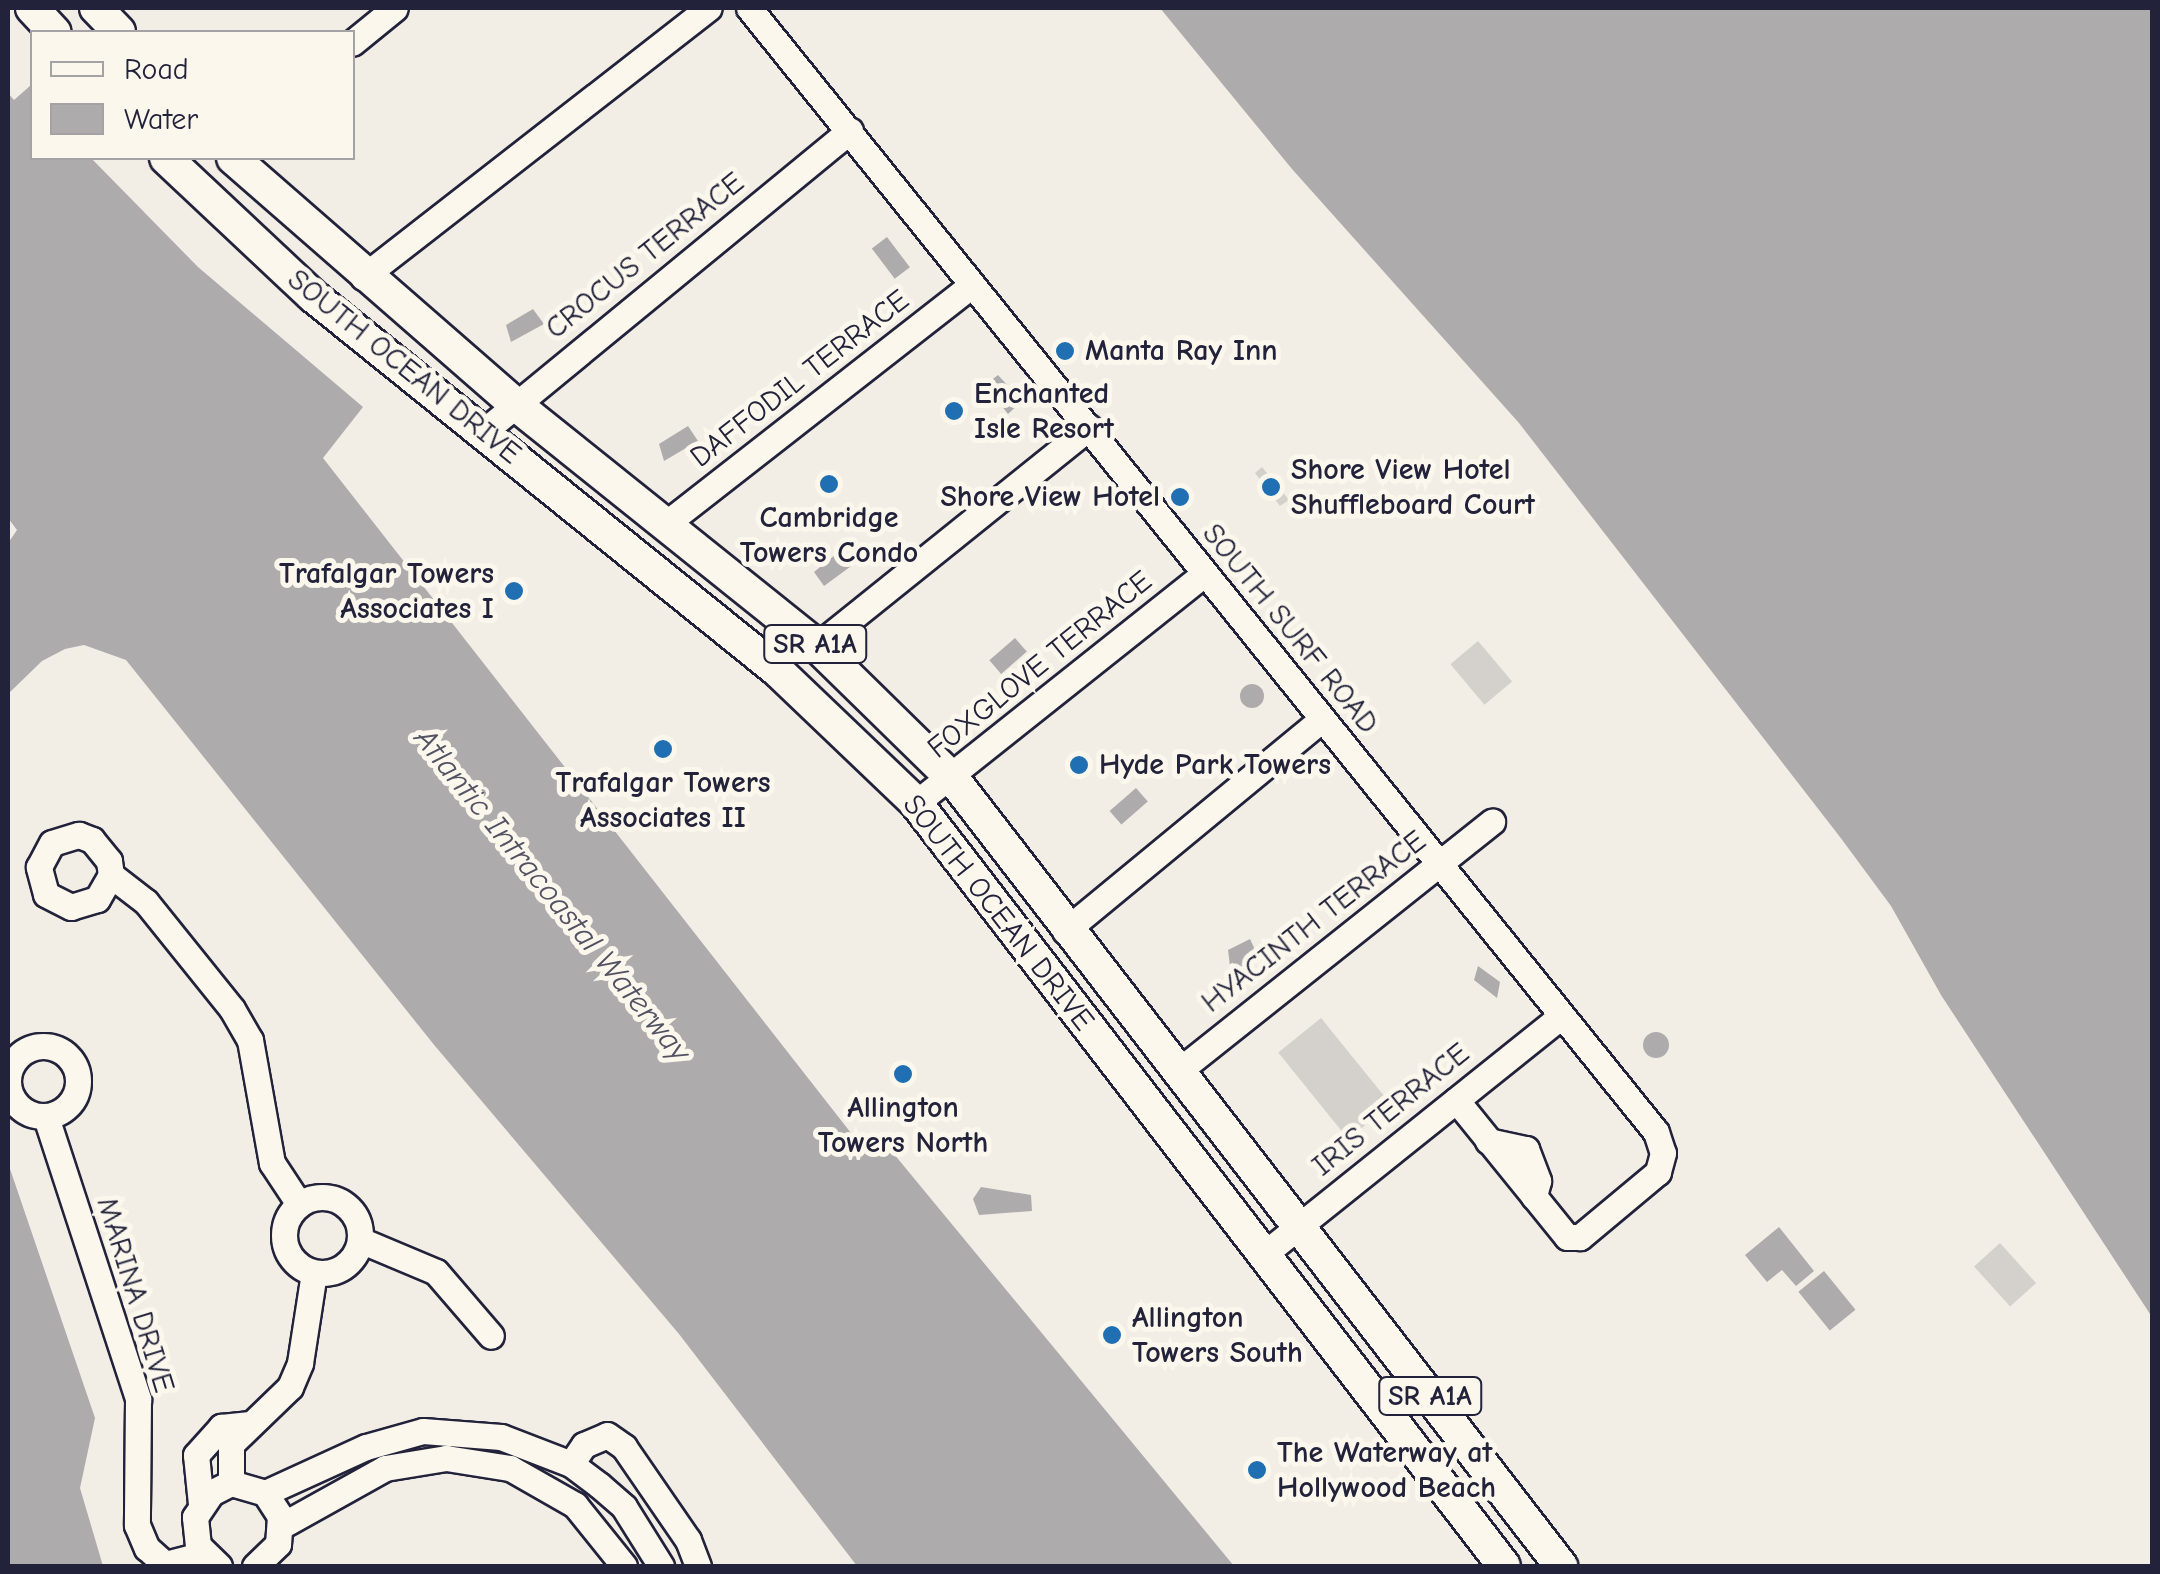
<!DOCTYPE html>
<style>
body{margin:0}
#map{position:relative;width:2160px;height:1574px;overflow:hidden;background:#f2eee5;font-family:"Comic Neue",sans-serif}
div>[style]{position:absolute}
.green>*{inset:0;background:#d4d1cc;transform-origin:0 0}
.water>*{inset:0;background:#aeabad;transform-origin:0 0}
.round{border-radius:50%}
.roads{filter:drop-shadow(2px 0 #22223b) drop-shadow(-2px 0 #22223b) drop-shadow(0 2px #22223b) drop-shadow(0 -2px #22223b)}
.minor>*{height:25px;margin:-12.5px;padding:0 12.5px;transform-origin:12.5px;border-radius:12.5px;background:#fbf7ec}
.minor>.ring{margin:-12.5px;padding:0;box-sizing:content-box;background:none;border:25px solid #fbf7ec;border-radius:50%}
.major>*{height:32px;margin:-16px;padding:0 16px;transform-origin:16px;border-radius:16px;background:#fbf7ec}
.dots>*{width:28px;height:28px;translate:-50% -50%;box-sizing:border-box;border:5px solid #fbf7ec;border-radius:50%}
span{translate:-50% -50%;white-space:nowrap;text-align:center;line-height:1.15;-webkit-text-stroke:10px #fbf7ec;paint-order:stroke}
.shield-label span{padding:2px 8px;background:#fbf7ec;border:2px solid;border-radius:8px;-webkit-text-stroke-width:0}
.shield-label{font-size:28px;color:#22223b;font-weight:700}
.street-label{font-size:30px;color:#22223b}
.poi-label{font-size:30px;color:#22223b;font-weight:700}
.left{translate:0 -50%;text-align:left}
.right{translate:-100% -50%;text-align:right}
.water-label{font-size:32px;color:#535263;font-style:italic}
.frame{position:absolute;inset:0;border:10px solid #22223b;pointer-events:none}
.legend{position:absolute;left:30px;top:30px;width:325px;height:130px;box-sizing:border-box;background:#fbf7ec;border:2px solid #a4a2a5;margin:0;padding:12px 18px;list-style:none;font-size:30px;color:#22223b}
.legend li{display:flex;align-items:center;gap:20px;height:50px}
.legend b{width:50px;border:2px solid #a4a2a5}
</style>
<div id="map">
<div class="green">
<i style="clip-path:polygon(1262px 467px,1289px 500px,1280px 506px,1255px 473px)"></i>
<i style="left:1478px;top:641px;width:53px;height:36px;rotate:50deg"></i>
<i style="left:1321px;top:1018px;width:111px;height:55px;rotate:51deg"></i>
<i style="left:2000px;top:1243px;width:54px;height:35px;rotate:48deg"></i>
</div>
<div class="water">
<i style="clip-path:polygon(1160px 8px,2152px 8px,2152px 1317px,1941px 995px,1891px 906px,1840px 837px,1519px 423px,1292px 169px)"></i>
<i style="clip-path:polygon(31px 85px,32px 158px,91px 158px,198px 267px,363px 407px,323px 458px,851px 1133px,889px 1148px,1234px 1566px,857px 1566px,679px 1334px,435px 1046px,126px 660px,84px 645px,65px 649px,42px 661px,8px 694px,8px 543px,17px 530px,8px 518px,8px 93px,14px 100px)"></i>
<i style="left:887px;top:237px;width:38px;height:19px;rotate:53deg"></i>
<i style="clip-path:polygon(533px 309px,544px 324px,511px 342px,506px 325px)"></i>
<i style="clip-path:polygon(998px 375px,1022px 401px,1008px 414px,985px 385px)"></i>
<i style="clip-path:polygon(688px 426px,698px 441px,664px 461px,659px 444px)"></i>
<i style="clip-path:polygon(841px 550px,854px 564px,824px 586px,814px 572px)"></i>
<i style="left:1015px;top:638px;width:18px;height:34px;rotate:49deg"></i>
<i class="round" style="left:1240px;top:684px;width:24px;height:24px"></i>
<i style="left:1136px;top:788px;width:18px;height:35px;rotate:49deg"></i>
<i style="clip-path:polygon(1250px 939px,1256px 952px,1244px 967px,1230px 966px,1228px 950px)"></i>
<i style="clip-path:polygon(1478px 966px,1500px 982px,1497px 998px,1474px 980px)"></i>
<i class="round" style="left:1643px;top:1032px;width:26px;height:26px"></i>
<i style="clip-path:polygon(8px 1163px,95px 1418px,80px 1488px,103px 1566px,8px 1566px)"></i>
<i style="clip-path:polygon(981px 1187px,1031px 1195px,1032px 1211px,979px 1215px,973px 1199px)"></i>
<i style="clip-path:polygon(1779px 1227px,1814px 1271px,1796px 1286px,1782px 1270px,1767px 1282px,1745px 1255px)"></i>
<i style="left:1824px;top:1271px;width:50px;height:33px;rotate:51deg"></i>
</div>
<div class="roads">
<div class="minor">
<i style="left:749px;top:8px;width:1444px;rotate:51.1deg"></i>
<i style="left:1656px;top:1132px;width:22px;rotate:72deg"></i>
<i style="left:1663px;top:1153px;width:20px;rotate:105deg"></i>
<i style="left:1658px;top:1172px;width:102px;rotate:140.2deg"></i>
<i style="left:1580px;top:1237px;width:13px;rotate:180deg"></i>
<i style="left:1567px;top:1237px;width:176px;rotate:-129deg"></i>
<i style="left:352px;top:43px;width:55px;rotate:-39.1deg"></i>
<i style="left:363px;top:277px;width:438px;rotate:-37.9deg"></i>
<i style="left:483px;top:432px;width:475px;rotate:-39.4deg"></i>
<i style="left:667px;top:523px;width:387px;rotate:-38deg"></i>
<i style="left:817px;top:646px;width:349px;rotate:-38.8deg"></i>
<i style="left:916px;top:803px;width:367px;rotate:-38.5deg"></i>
<i style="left:111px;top:875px;width:28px;rotate:120deg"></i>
<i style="left:97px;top:899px;width:27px;rotate:163deg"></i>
<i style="left:71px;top:907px;width:28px;rotate:-153deg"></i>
<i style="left:46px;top:894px;width:28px;rotate:-105deg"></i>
<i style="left:39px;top:867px;width:27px;rotate:-62deg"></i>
<i style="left:52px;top:843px;width:28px;rotate:-17deg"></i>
<i style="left:79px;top:835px;width:14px;rotate:21deg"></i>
<i style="left:92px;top:840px;width:27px;rotate:51deg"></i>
<i style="left:109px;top:861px;width:14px;rotate:82deg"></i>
<i style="left:111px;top:875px;width:44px;rotate:37.6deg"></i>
<i style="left:146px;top:902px;width:137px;rotate:51.2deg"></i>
<i style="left:232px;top:1009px;width:36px;rotate:60deg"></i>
<i style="left:250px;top:1040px;width:125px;rotate:79.9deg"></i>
<i style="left:272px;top:1163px;width:49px;rotate:56.6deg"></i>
<i style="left:1065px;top:931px;width:333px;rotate:-39.5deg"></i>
<i class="ring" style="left:8px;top:1046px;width:45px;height:45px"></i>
<i style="left:1176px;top:1073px;width:404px;rotate:-38.5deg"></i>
<i style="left:46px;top:1117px;width:297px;rotate:71.9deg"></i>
<i style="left:138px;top:1399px;width:126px;rotate:90.5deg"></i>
<i style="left:137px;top:1525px;width:25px;rotate:67deg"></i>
<i style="left:147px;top:1548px;width:24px;rotate:42deg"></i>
<i style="left:165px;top:1564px;width:40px;rotate:-14.4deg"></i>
<i style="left:1488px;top:1141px;width:39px;rotate:12deg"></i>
<i style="left:1526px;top:1149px;width:34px;rotate:69deg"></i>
<i style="left:1538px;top:1181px;width:16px;rotate:105deg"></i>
<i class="ring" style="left:284px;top:1197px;width:51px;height:51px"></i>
<i style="left:360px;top:1240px;width:82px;rotate:22.8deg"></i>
<i style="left:436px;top:1272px;width:84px;rotate:49.3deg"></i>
<i style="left:1263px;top:1255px;width:382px;rotate:-38.7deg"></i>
<i style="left:571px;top:1464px;width:23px;rotate:-56deg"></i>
<i style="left:584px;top:1445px;width:25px;rotate:-23deg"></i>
<i style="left:607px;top:1435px;width:21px;rotate:35deg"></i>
<i style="left:624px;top:1447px;width:113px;rotate:55.5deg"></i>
<i style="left:688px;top:1540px;width:28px;rotate:69deg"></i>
<i style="left:231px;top:1483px;width:39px;rotate:-90deg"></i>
<i style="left:231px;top:1444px;width:82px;rotate:-44deg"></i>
<i style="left:290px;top:1387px;width:26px;rotate:-67deg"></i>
<i style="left:300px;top:1363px;width:91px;rotate:-81.2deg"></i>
<i style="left:265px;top:1493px;width:111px;rotate:-24.5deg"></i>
<i style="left:366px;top:1447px;width:59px;rotate:-15.7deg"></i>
<i style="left:423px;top:1431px;width:78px;rotate:4.4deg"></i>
<i style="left:501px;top:1437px;width:75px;rotate:21.1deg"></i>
<i style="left:571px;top:1464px;width:35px;rotate:37deg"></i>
<i style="left:599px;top:1485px;width:33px;rotate:41deg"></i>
<i style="left:624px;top:1507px;width:70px;rotate:57.9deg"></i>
<i style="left:201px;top:1504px;width:49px;rotate:-95.8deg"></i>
<i style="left:196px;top:1455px;width:38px;rotate:-48deg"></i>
<i style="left:221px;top:1427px;width:27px;rotate:-6deg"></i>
<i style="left:281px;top:1526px;width:119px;rotate:-29.1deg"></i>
<i style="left:385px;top:1468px;width:62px;rotate:-9.3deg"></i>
<i style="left:446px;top:1458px;width:65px;rotate:8.9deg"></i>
<i style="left:510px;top:1468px;width:75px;rotate:29.6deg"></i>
<i style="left:575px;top:1505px;width:78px;rotate:51.2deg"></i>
<i style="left:219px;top:1566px;width:29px;rotate:-136deg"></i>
<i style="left:198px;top:1546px;width:29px;rotate:-96deg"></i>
<i style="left:195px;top:1517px;width:29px;rotate:-56deg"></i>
<i style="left:211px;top:1493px;width:22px;rotate:-27deg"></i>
<i style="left:231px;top:1483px;width:35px;rotate:16deg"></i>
<i style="left:265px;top:1493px;width:27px;rotate:57deg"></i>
<i style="left:280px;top:1516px;width:28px;rotate:94deg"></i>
<i style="left:278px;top:1544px;width:32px;rotate:136deg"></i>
</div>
<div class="major">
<i style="left:32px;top:8px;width:33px;rotate:47deg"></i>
<i style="left:96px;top:8px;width:33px;rotate:46deg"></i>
<i style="left:166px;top:158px;width:202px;rotate:43.2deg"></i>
<i style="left:313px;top:296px;width:597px;rotate:38.88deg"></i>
<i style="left:778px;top:671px;width:191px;rotate:43.7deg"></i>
<i style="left:916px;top:803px;width:963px;rotate:52.38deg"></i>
<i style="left:233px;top:158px;width:374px;rotate:41.1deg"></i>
<i style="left:515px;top:404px;width:387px;rotate:38.7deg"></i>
<i style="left:817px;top:646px;width:190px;rotate:44.4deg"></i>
<i style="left:953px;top:779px;width:995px;rotate:52.31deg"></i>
</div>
</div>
<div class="dots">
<i style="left:1065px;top:351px;background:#1f6fb2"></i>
<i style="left:954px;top:411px;background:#1f6fb2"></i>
<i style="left:829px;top:484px;background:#1f6fb2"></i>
<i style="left:1271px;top:487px;background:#1f6fb2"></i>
<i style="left:1180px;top:497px;background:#1f6fb2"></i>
<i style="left:514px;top:591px;background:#1f6fb2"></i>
<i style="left:663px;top:749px;background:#1f6fb2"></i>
<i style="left:1079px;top:765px;background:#1f6fb2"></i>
<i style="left:903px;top:1074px;background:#1f6fb2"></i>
<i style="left:1112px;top:1335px;background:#1f6fb2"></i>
<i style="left:1257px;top:1470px;background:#1f6fb2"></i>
</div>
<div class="shield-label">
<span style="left:815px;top:644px">SR A1A</span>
<span style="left:1430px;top:1396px">SR A1A</span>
</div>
<div class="street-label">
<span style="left:645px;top:256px;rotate:-39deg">CROCUS TERRACE</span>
<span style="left:404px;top:367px;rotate:39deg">SOUTH OCEAN DRIVE</span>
<span style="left:800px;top:379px;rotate:-38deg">DAFFODIL TERRACE</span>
<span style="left:1290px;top:629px;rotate:51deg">SOUTH SURF ROAD</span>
<span style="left:1040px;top:665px;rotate:-39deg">FOXGLOVE TERRACE</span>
<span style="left:998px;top:913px;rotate:52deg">SOUTH OCEAN DRIVE</span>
<span style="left:1314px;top:922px;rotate:-38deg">HYACINTH TERRACE</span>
<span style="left:1391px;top:1110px;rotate:-39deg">IRIS TERRACE</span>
<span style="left:135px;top:1295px;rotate:73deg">MARINA DRIVE</span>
</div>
<div class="poi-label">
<span class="left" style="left:1085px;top:351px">Manta Ray Inn</span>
<span class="left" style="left:974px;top:411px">Enchanted<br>Isle Resort</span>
<span class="left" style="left:1291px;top:487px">Shore View Hotel<br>Shuffleboard Court</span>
<span class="right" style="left:1160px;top:497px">Shore View Hotel</span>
<span style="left:829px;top:535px">Cambridge<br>Towers Condo</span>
<span class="right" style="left:494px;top:591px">Trafalgar Towers<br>Associates I</span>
<span class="left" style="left:1099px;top:765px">Hyde Park Towers</span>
<span style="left:663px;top:800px">Trafalgar Towers<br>Associates II</span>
<span style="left:903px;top:1125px">Allington<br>Towers North</span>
<span class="left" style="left:1132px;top:1335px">Allington<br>Towers South</span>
<span class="left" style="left:1277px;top:1470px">The Waterway at<br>Hollywood Beach</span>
</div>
<div class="water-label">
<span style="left:552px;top:895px;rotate:51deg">Atlantic Intracoastal Waterway</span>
</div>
<div class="frame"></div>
<ul class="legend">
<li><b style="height:12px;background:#fbf7ec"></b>Road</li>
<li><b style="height:28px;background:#aeabad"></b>Water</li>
</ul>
</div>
